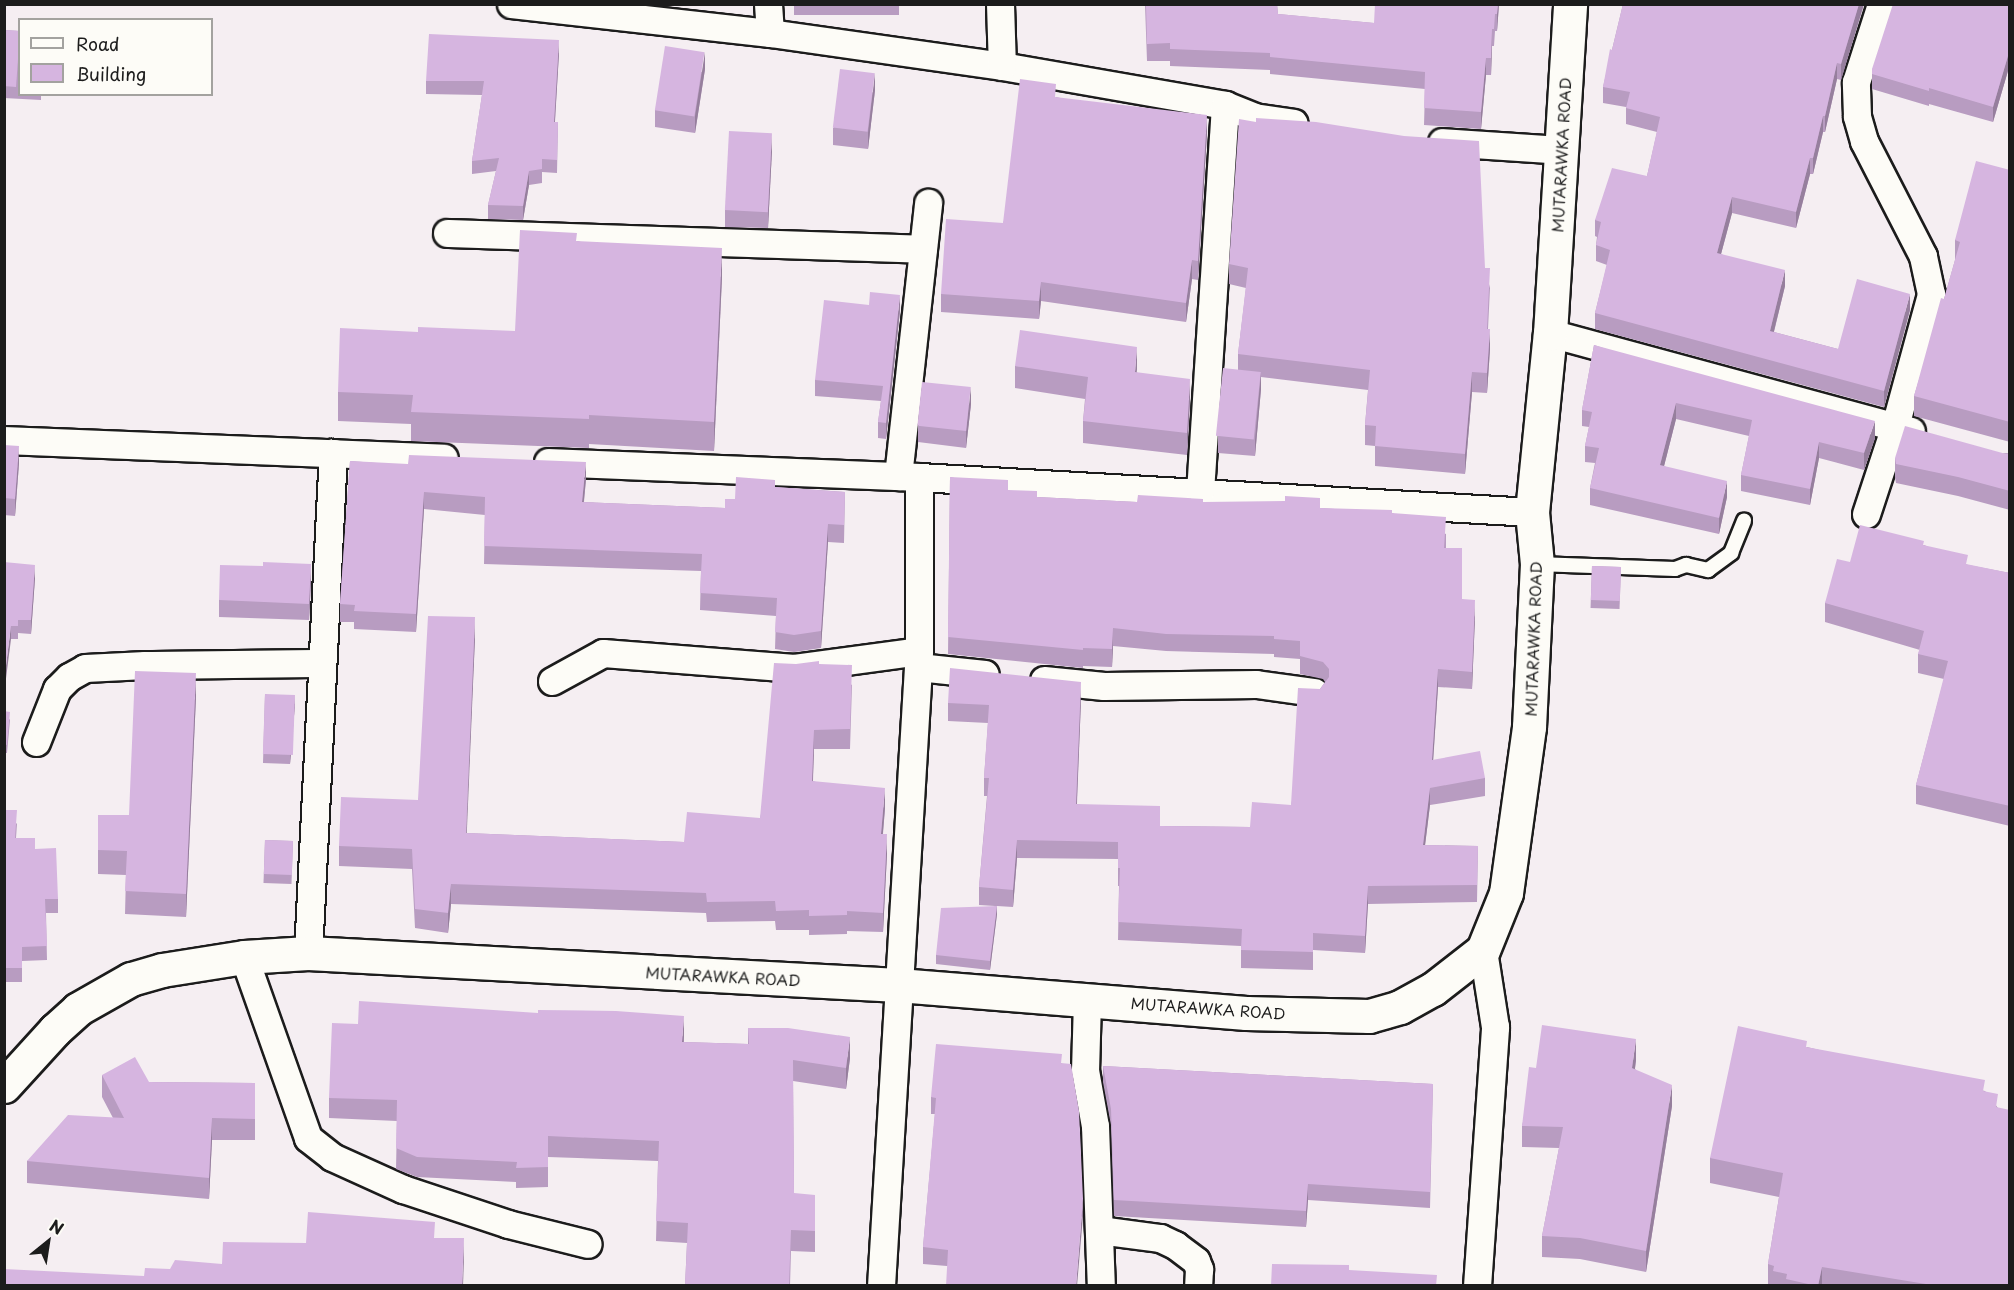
<!DOCTYPE html>
<style>
body{margin:0}
#map{position:relative;width:2014px;height:1290px;overflow:hidden;background:#f5eef2;font-family:"Playpen Sans",sans-serif}
div>[style]{position:absolute}
.roads{filter:drop-shadow(2px 0 #1c1c1c) drop-shadow(-2px 0 #1c1c1c) drop-shadow(0 2px #1c1c1c) drop-shadow(0 -2px #1c1c1c)}
.service>*{height:14px;margin:-7px;padding:0 7px;transform-origin:7px;border-radius:7px;background:#fdfcf7}
.minor>*{height:27px;margin:-13.5px;padding:0 13.5px;transform-origin:13.5px;border-radius:13.5px;background:#fdfcf7}
.tertiary>*{height:33px;margin:-16.5px;padding:0 16.5px;transform-origin:16.5px;border-radius:16.5px;background:#fdfcf7}
.wall>*{inset:0;background:#b89cc1;transform-origin:0 0}
.shaded-wall>*{inset:0;background:#967f9d}
.building>*{inset:0;background:#d6b5e0;transform-origin:0 0}
span{translate:-50% -50%;white-space:nowrap;text-align:center;line-height:1.15;-webkit-text-stroke:4.5px #fdfcf7;paint-order:stroke}
.street-label{font-size:15px;color:#1c1c1c}
.frame{position:absolute;inset:0;border:6px solid #1c1c1c;pointer-events:none}
.legend{position:absolute;left:18px;top:18px;width:195px;height:78px;box-sizing:border-box;background:#fdfcf7;border:2px solid #a3a29f;margin:0;padding:8px 10px;list-style:none;font-size:18px;color:#1c1c1c}
.legend li{display:flex;align-items:center;gap:12px;height:30px}
.legend b{width:30px;border:2px solid #a3a29f}
.north{position:absolute;left:18px;top:1212px;width:60px;height:60px;-webkit-text-stroke:4px #fdfcf7;paint-order:stroke;rotate:30deg;font-size:16px;font-weight:700;line-height:24px;text-align:center;color:#1c1c1c}
.north::after{content:'';display:block;margin:auto;width:21px;height:27px;background:#1c1c1c;clip-path:polygon(50% 0,100% 100%,50% 72%,0 100%)}
</style>
<div id="map">
<div class="roads">
<div class="service">
<i style="left:1537px;top:564px;width:138px;rotate:2.1deg"></i>
<i style="left:1675px;top:569px;width:12px;rotate:-20deg"></i>
<i style="left:1686px;top:565px;width:23px;rotate:13deg"></i>
<i style="left:1708px;top:570px;width:29px;rotate:-36deg"></i>
<i style="left:1731px;top:553px;width:35px;rotate:-68deg"></i>
</div>
<div class="minor">
<i style="left:511px;top:4px;width:261px;rotate:6.4deg"></i>
<i style="left:770px;top:33px;width:234px;rotate:8.1deg"></i>
<i style="left:1002px;top:66px;width:226px;rotate:9.9deg"></i>
<i style="left:1225px;top:105px;width:31px;rotate:22deg"></i>
<i style="left:1254px;top:117px;width:40px;rotate:8.5deg"></i>
<i style="left:768px;top:4px;width:29px;rotate:86deg"></i>
<i style="left:1000px;top:4px;width:62px;rotate:88.2deg"></i>
<i style="left:1442px;top:142px;width:120px;rotate:3.8deg"></i>
<i style="left:447px;top:233px;width:476px;rotate:1.9deg"></i>
<i style="left:1550px;top:333px;width:374px;rotate:15.2deg"></i>
<i style="left:4px;top:440px;width:440px;rotate:2.3deg"></i>
<i style="left:548px;top:462px;width:371px;rotate:2.3deg"></i>
<i style="left:919px;top:477px;width:614px;rotate:3.27deg"></i>
<i style="left:898px;top:476px;width:275px;rotate:-83.7deg"></i>
<i style="left:1200px;top:492px;width:388px;rotate:-86.3deg"></i>
<i style="left:1866px;top:514px;width:93px;rotate:-71.8deg"></i>
<i style="left:1895px;top:426px;width:137px;rotate:-74.7deg"></i>
<i style="left:1931px;top:294px;width:39px;rotate:-102deg"></i>
<i style="left:1923px;top:256px;width:129px;rotate:-117.2deg"></i>
<i style="left:1864px;top:141px;width:26px;rotate:-106deg"></i>
<i style="left:1857px;top:116px;width:34px;rotate:-92deg"></i>
<i style="left:1856px;top:82px;width:82px;rotate:-72.2deg"></i>
<i style="left:918px;top:667px;width:67px;rotate:6deg"></i>
<i style="left:1044px;top:680px;width:60px;rotate:5.7deg"></i>
<i style="left:1104px;top:686px;width:152px;rotate:-0.8deg"></i>
<i style="left:1256px;top:684px;width:59px;rotate:7.9deg"></i>
<i style="left:552px;top:681px;width:58px;rotate:-28.8deg"></i>
<i style="left:603px;top:653px;width:192px;rotate:4.5deg"></i>
<i style="left:794px;top:668px;width:126px;rotate:-7.7deg"></i>
<i style="left:36px;top:742px;width:57px;rotate:-68.4deg"></i>
<i style="left:57px;top:689px;width:17px;rotate:-45deg"></i>
<i style="left:69px;top:677px;width:18px;rotate:-29deg"></i>
<i style="left:85px;top:668px;width:60px;rotate:-2.9deg"></i>
<i style="left:145px;top:665px;width:176px;rotate:-0.7deg"></i>
<i style="left:308px;top:953px;width:501px;rotate:-87.14deg"></i>
<i style="left:244px;top:957px;width:192px;rotate:70.5deg"></i>
<i style="left:308px;top:1138px;width:31px;rotate:38deg"></i>
<i style="left:332px;top:1157px;width:78px;rotate:24.3deg"></i>
<i style="left:403px;top:1189px;width:111px;rotate:18.4deg"></i>
<i style="left:508px;top:1224px;width:82px;rotate:14deg"></i>
<i style="left:1087px;top:1000px;width:70px;rotate:91.6deg"></i>
<i style="left:1085px;top:1070px;width:57px;rotate:79.9deg"></i>
<i style="left:1095px;top:1126px;width:160px;rotate:87.9deg"></i>
<i style="left:1099px;top:1230px;width:62px;rotate:7.5deg"></i>
<i style="left:1160px;top:1238px;width:17px;rotate:25deg"></i>
<i style="left:1175px;top:1245px;width:26px;rotate:37deg"></i>
<i style="left:1196px;top:1261px;width:9px;rotate:69deg"></i>
<i style="left:1199px;top:1269px;width:17px;rotate:93deg"></i>
<i style="left:881px;top:1286px;width:636px;rotate:-86.58deg"></i>
<i style="left:919px;top:651px;width:174px;rotate:-90deg"></i>
<i style="left:1477px;top:1286px;width:260px;rotate:-86deg"></i>
<i style="left:1495px;top:1027px;width:78px;rotate:-98.9deg"></i>
</div>
<div class="tertiary">
<i style="left:4px;top:1086px;width:76px;rotate:-47.7deg"></i>
<i style="left:55px;top:1030px;width:31px;rotate:-42deg"></i>
<i style="left:78px;top:1009px;width:61px;rotate:-29.5deg"></i>
<i style="left:131px;top:979px;width:32px;rotate:-16deg"></i>
<i style="left:162px;top:970px;width:83px;rotate:-9deg"></i>
<i style="left:244px;top:957px;width:64px;rotate:-3.6deg"></i>
<i style="left:308px;top:953px;width:591px;rotate:3.1deg"></i>
<i style="left:898px;top:985px;width:349px;rotate:4.6deg"></i>
<i style="left:1246px;top:1013px;width:123px;rotate:1.4deg"></i>
<i style="left:1369px;top:1016px;width:32px;rotate:-16deg"></i>
<i style="left:1400px;top:1007px;width:38px;rotate:-29deg"></i>
<i style="left:1433px;top:989px;width:63px;rotate:-38deg"></i>
<i style="left:1483px;top:950px;width:61px;rotate:-68deg"></i>
<i style="left:1506px;top:893px;width:168px;rotate:-82.1deg"></i>
<i style="left:1529px;top:727px;width:163px;rotate:-87.2deg"></i>
<i style="left:1537px;top:564px;width:52px;rotate:-95.5deg"></i>
<i style="left:1532px;top:512px;width:180px;rotate:-84.3deg"></i>
<i style="left:1550px;top:333px;width:330px;rotate:-86.5deg"></i>
</div>
</div>
<div class="wall">
<i style="left:794px;top:4px;width:105px;height:11px"></i>
<i style="clip-path:polygon(1136px 4px,1277px 4px,1278px 14px,1374px 23px,1499px 4px,1497px 31px,1495px 31px,1494px 46px,1492px 46px,1491px 75px,1486px 75px,1481px 129px,1424px 125px,1425px 89px,1270px 74px,1270px 70px,1170px 66px,1170px 61px,1147px 61px,1145px 5px)"></i>
<i style="clip-path:polygon(1623px 4px,1864px 4px,1841px 80px,1837px 79px,1825px 132px,1823px 132px,1813px 174px,1810px 174px,1796px 228px,1732px 213px,1721px 254px,1785px 286px,1774px 332px,1838px 349px,1910px 310px,1884px 407px,1595px 329px,1595px 313px,1607px 265px,1596px 261px,1596px 245px,1597px 237px,1595px 236px,1595px 220px,1647px 176px,1657px 132px,1626px 124px,1626px 107px,1603px 103px,1603px 87px)"></i>
<i style="clip-path:polygon(2010px 4px,2010px 64px,1993px 122px,1929px 104px,1929px 106px,1872px 89px,1872px 69px)"></i>
<i style="clip-path:polygon(4px 30px,20px 31px,20px 94px,41px 94px,41px 100px,4px 98px)"></i>
<i style="clip-path:polygon(559px 53px,555px 122px,558px 122px,557px 173px,542px 172px,542px 183px,529px 185px,523px 220px,488px 219px,488px 205px,496px 171px,472px 174px,472px 161px,482px 95px,426px 94px,426px 81px)"></i>
<i style="clip-path:polygon(705px 69px,695px 133px,655px 127px,655px 110px)"></i>
<i style="clip-path:polygon(875px 90px,868px 149px,833px 145px,833px 128px)"></i>
<i style="clip-path:polygon(1056px 97px,1207px 134px,1198px 280px,1192px 279px,1186px 322px,1041px 301px,1039px 319px,941px 312px,941px 294px,1003px 223px)"></i>
<i style="clip-path:polygon(772px 150px,768px 228px,725px 227px,725px 210px)"></i>
<i style="clip-path:polygon(2010px 170px,2010px 442px,1914px 416px,1914px 396px,1944px 299px,1955px 260px,1955px 240px)"></i>
<i style="clip-path:polygon(577px 241px,722px 277px,714px 451px,589px 444px,589px 448px,411px 441px,411px 424px,338px 421px,338px 392px,418px 332px,515px 331px)"></i>
<i style="clip-path:polygon(1229px 264px,1485px 268px,1490px 288px,1488px 329px,1490px 349px,1487px 393px,1472px 392px,1465px 474px,1375px 466px,1375px 446px,1365px 445px,1365px 425px,1368px 390px,1261px 377px,1261px 389px,1255px 456px,1218px 453px,1218px 436px,1238px 370px,1238px 354px,1246px 288px,1229px 284px)"></i>
<i style="clip-path:polygon(869px 305px,900px 311px,886px 439px,878px 438px,878px 422px,881px 401px,815px 396px,815px 380px)"></i>
<i style="clip-path:polygon(1594px 345px,1875px 438px,1864px 470px,1819px 458px,1810px 505px,1741px 491px,1741px 475px,1749px 436px,1676px 419px,1664px 466px,1727px 497px,1719px 534px,1590px 505px,1590px 488px,1595px 463px,1585px 462px,1585px 446px,1589px 427px,1582px 426px,1582px 410px)"></i>
<i style="clip-path:polygon(1015px 366px,1136px 372px,1190px 401px,1187px 455px,1083px 443px,1083px 421px,1085px 399px,1015px 388px)"></i>
<i style="clip-path:polygon(971px 404px,966px 448px,918px 442px,918px 426px)"></i>
<i style="clip-path:polygon(4px 445px,19px 463px,15px 516px,4px 515px)"></i>
<i style="clip-path:polygon(2010px 453px,2010px 510px,1958px 496px,1896px 483px,1895px 477px,1895px 458px)"></i>
<i style="clip-path:polygon(350px 461px,586px 479px,584px 502px,725px 508px,735px 499px,775px 487px,845px 492px,844px 543px,828px 542px,821px 648px,794px 652px,775px 649px,776px 616px,700px 610px,701px 571px,484px 564px,485px 515px,424px 509px,416px 632px,354px 629px,354px 622px,340px 622px,340px 604px)"></i>
<i style="clip-path:polygon(950px 477px,1037px 497px,1137px 502px,1203px 502px,1320px 508px,1392px 513px,1446px 534px,1446px 548px,1462px 599px,1475px 617px,1472px 689px,1438px 687px,1433px 760px,1485px 778px,1485px 796px,1430px 805px,1425px 845px,1478px 846px,1477px 902px,1368px 904px,1365px 953px,1313px 950px,1313px 970px,1241px 968px,1241px 946px,1118px 940px,1119px 886px,1118px 886px,1118px 859px,1017px 858px,1013px 907px,997px 906px,997px 914px,990px 970px,936px 964px,936px 955px,995px 906px,979px 905px,979px 887px,987px 796px,984px 796px,984px 778px,988px 723px,948px 721px,948px 703px,1081px 700px,1077px 804px,1160px 826px,1250px 827px,1291px 805px,1320px 689px,1325px 682px,1323px 679px,1300px 674px,1300px 659px,1274px 657px,1274px 654px,1166px 651px,1113px 646px,1112px 667px,1083px 666px,1083px 668px,948px 654px)"></i>
<i style="clip-path:polygon(1924px 545px,1968px 565px,2010px 573px,2010px 826px,1916px 804px,1916px 785px,1944px 679px,1918px 673px,1918px 654px,1920px 650px,1825px 622px,1825px 603px,1850px 562px)"></i>
<i style="clip-path:polygon(4px 562px,35px 578px,31px 634px,18px 633px,18px 639px,11px 639px)"></i>
<i style="left:1592px;top:566px;width:29px;height:42px;rotate:2deg"></i>
<i style="clip-path:polygon(311px 581px,309px 620px,219px 617px,219px 600px)"></i>
<i style="clip-path:polygon(475px 637px,466px 833px,684px 842px,760px 818px,796px 664px,819px 664px,852px 685px,850px 749px,814px 749px,813px 781px,885px 808px,883px 834px,887px 854px,883px 932px,847px 931px,847px 934px,809px 935px,809px 930px,776px 930px,775px 921px,707px 922px,706px 913px,451px 904px,448px 933px,415px 928px,412px 869px,339px 866px,339px 846px,418px 800px)"></i>
<i style="clip-path:polygon(265px 694px,295px 704px,290px 764px,263px 763px)"></i>
<i style="clip-path:polygon(196px 697px,186px 917px,125px 914px,126px 875px,98px 874px,98px 815px,129px 815px)"></i>
<i style="clip-path:polygon(4px 711px,10px 720px,7px 753px,4px 753px)"></i>
<i style="clip-path:polygon(4px 810px,17px 824px,16px 838px,35px 849px,58px 899px,58px 913px,46px 913px,47px 960px,22px 961px,22px 982px,4px 982px)"></i>
<i style="left:265px;top:840px;width:28px;height:43px;rotate:2deg"></i>
<i style="clip-path:polygon(748px 1028px,850px 1058px,846px 1089px,793px 1081px,794px 1193px,815px 1231px,815px 1252px,791px 1251px,790px 1286px,685px 1286px,687px 1243px,656px 1241px,658px 1161px,548px 1157px,548px 1187px,516px 1188px,516px 1182px,417px 1177px,396px 1169px,397px 1121px,329px 1118px,329px 1098px,684px 1036px,684px 1042px,748px 1044px)"></i>
<i style="clip-path:polygon(1807px 1047px,1985px 1091px,1998px 1108px,2010px 1286px,1768px 1286px,1768px 1264px,1779px 1197px,1710px 1183px,1710px 1158px)"></i>
<i style="clip-path:polygon(1636px 1060px,1635px 1069px,1672px 1106px,1646px 1272px,1580px 1259px,1542px 1257px,1542px 1236px,1559px 1148px,1522px 1147px,1522px 1126px,1536px 1068px)"></i>
<i style="clip-path:polygon(1062px 1063px,1083px 1216px,947px 1266px,923px 1264px,923px 1247px,935px 1114px,931px 1114px,931px 1097px)"></i>
<i style="clip-path:polygon(1103px 1066px,1433px 1084px,1430px 1208px,1308px 1200px,1306px 1227px,1114px 1216px,1111px 1125px,1103px 1082px)"></i>
<i style="clip-path:polygon(102px 1075px,149px 1082px,255px 1083px,255px 1140px,212px 1140px,209px 1199px,27px 1183px,27px 1161px,113px 1118px,102px 1097px)"></i>
</div>
<div class="shaded-wall">
<i style="clip-path:polygon(1498px 4px,1499px 4px,1497px 31px,1497px 14px)"></i>
<i style="clip-path:polygon(1859px 4px,1864px 4px,1841px 80px,1841px 64px)"></i>
<i style="clip-path:polygon(1492px 29px,1492px 46px,1491px 75px,1491px 58px)"></i>
<i style="clip-path:polygon(559px 40px,559px 53px,554px 135px,554px 122px)"></i>
<i style="clip-path:polygon(2010px 49px,2010px 64px,1993px 122px,1993px 107px)"></i>
<i style="clip-path:polygon(705px 52px,705px 69px,695px 133px,695px 116px)"></i>
<i style="clip-path:polygon(1486px 58px,1486px 75px,1481px 129px,1481px 112px)"></i>
<i style="clip-path:polygon(1837px 63px,1837px 79px,1825px 132px,1825px 116px)"></i>
<i style="clip-path:polygon(875px 73px,875px 90px,868px 149px,868px 133px)"></i>
<i style="clip-path:polygon(1207px 115px,1207px 134px,1198px 280px,1198px 261px)"></i>
<i style="clip-path:polygon(1823px 116px,1823px 132px,1813px 174px,1813px 158px)"></i>
<i style="clip-path:polygon(772px 133px,772px 150px,768px 228px,768px 211px)"></i>
<i style="clip-path:polygon(1810px 158px,1810px 174px,1796px 228px,1796px 212px)"></i>
<i style="clip-path:polygon(529px 171px,529px 185px,523px 220px,523px 206px)"></i>
<i style="clip-path:polygon(1732px 197px,1732px 213px,1717px 269px,1717px 253px)"></i>
<i style="clip-path:polygon(722px 248px,722px 277px,714px 451px,714px 422px)"></i>
<i style="clip-path:polygon(1192px 260px,1192px 279px,1186px 322px,1186px 303px)"></i>
<i style="clip-path:polygon(1785px 270px,1785px 286px,1770px 347px,1770px 331px)"></i>
<i style="clip-path:polygon(1041px 282px,1041px 301px,1039px 319px,1039px 301px)"></i>
<i style="clip-path:polygon(1910px 294px,1910px 310px,1884px 407px,1884px 391px)"></i>
<i style="clip-path:polygon(900px 295px,900px 311px,886px 439px,886px 423px)"></i>
<i style="clip-path:polygon(1490px 329px,1490px 349px,1487px 393px,1487px 373px)"></i>
<i style="clip-path:polygon(1137px 347px,1137px 369px,1135px 394px,1135px 372px)"></i>
<i style="clip-path:polygon(1261px 372px,1261px 389px,1255px 456px,1255px 440px)"></i>
<i style="clip-path:polygon(1472px 372px,1472px 392px,1465px 474px,1465px 454px)"></i>
<i style="clip-path:polygon(1190px 379px,1190px 401px,1187px 455px,1187px 433px)"></i>
<i style="clip-path:polygon(971px 387px,971px 404px,966px 448px,966px 431px)"></i>
<i style="clip-path:polygon(1676px 403px,1676px 419px,1660px 482px,1660px 465px)"></i>
<i style="clip-path:polygon(1875px 421px,1875px 438px,1864px 470px,1864px 453px)"></i>
<i style="clip-path:polygon(1819px 442px,1819px 458px,1810px 505px,1810px 489px)"></i>
<i style="clip-path:polygon(19px 446px,19px 463px,15px 516px,15px 499px)"></i>
<i style="clip-path:polygon(586px 462px,586px 479px,582px 519px,582px 502px)"></i>
<i style="clip-path:polygon(1727px 481px,1727px 497px,1719px 534px,1719px 518px)"></i>
<i style="clip-path:polygon(424px 492px,424px 509px,416px 632px,416px 614px)"></i>
<i style="clip-path:polygon(828px 524px,828px 542px,821px 648px,821px 631px)"></i>
<i style="clip-path:polygon(311px 564px,311px 581px,309px 620px,309px 604px)"></i>
<i style="clip-path:polygon(35px 565px,35px 578px,31px 634px,31px 620px)"></i>
<i style="clip-path:polygon(1475px 600px,1475px 617px,1472px 689px,1472px 672px)"></i>
<i style="clip-path:polygon(475px 617px,475px 637px,466px 852px,466px 833px)"></i>
<i style="clip-path:polygon(11px 626px,11px 639px,4px 694px,4px 681px)"></i>
<i style="clip-path:polygon(1113px 628px,1113px 646px,1112px 667px,1112px 649px)"></i>
<i style="clip-path:polygon(1438px 669px,1438px 687px,1432px 778px,1432px 760px)"></i>
<i style="clip-path:polygon(196px 673px,196px 697px,186px 917px,186px 894px)"></i>
<i style="clip-path:polygon(1081px 682px,1081px 700px,1076px 822px,1076px 804px)"></i>
<i style="clip-path:polygon(295px 695px,295px 704px,290px 764px,290px 756px)"></i>
<i style="clip-path:polygon(814px 730px,814px 749px,812px 800px,812px 781px)"></i>
<i style="clip-path:polygon(885px 788px,885px 808px,881px 854px,881px 834px)"></i>
<i style="clip-path:polygon(1430px 788px,1430px 805px,1423px 862px,1423px 845px)"></i>
<i style="clip-path:polygon(887px 834px,887px 854px,883px 932px,883px 913px)"></i>
<i style="clip-path:polygon(1017px 840px,1017px 858px,1013px 907px,1013px 890px)"></i>
<i style="clip-path:polygon(451px 884px,451px 904px,448px 933px,448px 913px)"></i>
<i style="clip-path:polygon(1368px 886px,1368px 904px,1365px 953px,1365px 936px)"></i>
<i style="clip-path:polygon(997px 906px,997px 914px,990px 970px,990px 961px)"></i>
<i style="clip-path:polygon(684px 1016px,684px 1036px,682px 1063px,682px 1042px)"></i>
<i style="clip-path:polygon(850px 1037px,850px 1058px,846px 1089px,846px 1068px)"></i>
<i style="clip-path:polygon(1636px 1039px,1636px 1060px,1632px 1089px,1632px 1068px)"></i>
<i style="clip-path:polygon(1672px 1085px,1672px 1106px,1646px 1272px,1646px 1251px)"></i>
<i style="clip-path:polygon(212px 1118px,212px 1140px,209px 1199px,209px 1178px)"></i>
<i style="clip-path:polygon(1308px 1184px,1308px 1200px,1306px 1227px,1306px 1211px)"></i>
<i style="clip-path:polygon(1083px 1199px,1083px 1216px,1077px 1286px,1076px 1286px)"></i>
<i style="clip-path:polygon(464px 1238px,464px 1258px,463px 1286px,462px 1286px)"></i>
<i style="clip-path:polygon(1822px 1267px,1822px 1286px,1818px 1286px)"></i>
</div>
<div class="building">
<i style="clip-path:polygon(1146px 4px,1277px 4px,1278px 14px,1374px 23px,1375px 4px,1498px 4px,1497px 14px,1495px 14px,1494px 29px,1492px 29px,1491px 58px,1486px 58px,1481px 112px,1424px 108px,1425px 72px,1270px 57px,1270px 53px,1170px 49px,1170px 43px,1147px 44px)"></i>
<i style="clip-path:polygon(1623px 4px,1859px 4px,1841px 64px,1837px 63px,1825px 116px,1823px 116px,1813px 158px,1810px 158px,1796px 212px,1732px 197px,1717px 253px,1785px 270px,1770px 331px,1838px 349px,1857px 279px,1910px 294px,1884px 391px,1595px 313px,1610px 250px,1596px 245px,1601px 222px,1595px 220px,1612px 168px,1647px 176px,1660px 117px,1626px 108px,1630px 92px,1603px 87px,1610px 49px,1612px 50px)"></i>
<i style="clip-path:polygon(1893px 4px,2010px 4px,2010px 49px,1993px 107px,1929px 88px,1929px 91px,1872px 74px,1872px 69px)"></i>
<i style="left:4px;top:30px;width:16px;height:56px;rotate:4deg"></i>
<i style="clip-path:polygon(429px 34px,559px 40px,554px 122px,558px 122px,557px 160px,542px 159px,542px 169px,529px 171px,523px 206px,488px 205px,499px 158px,472px 161px,484px 81px,426px 81px)"></i>
<i style="left:665px;top:46px;width:40px;height:65px;rotate:9deg"></i>
<i style="left:840px;top:69px;width:35px;height:59px;rotate:7deg"></i>
<i style="clip-path:polygon(1020px 79px,1056px 84px,1055px 97px,1207px 115px,1198px 261px,1192px 260px,1186px 303px,1041px 282px,1039px 301px,941px 294px,946px 219px,1003px 223px)"></i>
<i style="clip-path:polygon(1256px 118px,1316px 122px,1404px 136px,1479px 141px,1485px 268px,1490px 268px,1487px 329px,1490px 329px,1487px 373px,1472px 372px,1465px 454px,1375px 446px,1376px 426px,1365px 425px,1370px 370px,1238px 354px,1248px 268px,1229px 264px,1239px 119px,1256px 122px)"></i>
<i style="left:729px;top:131px;width:43px;height:79px;rotate:3deg"></i>
<i style="clip-path:polygon(1976px 161px,2010px 170px,2010px 422px,1914px 396px,1941px 298px,1944px 299px,1960px 242px,1955px 240px)"></i>
<i style="clip-path:polygon(520px 230px,577px 233px,576px 241px,722px 248px,714px 422px,589px 415px,589px 419px,411px 412px,413px 395px,338px 392px,340px 328px,418px 332px,418px 327px,515px 331px)"></i>
<i style="clip-path:polygon(870px 292px,900px 295px,886px 423px,878px 422px,883px 386px,815px 380px,824px 300px,869px 305px)"></i>
<i style="clip-path:polygon(1020px 330px,1137px 347px,1135px 372px,1190px 379px,1187px 433px,1083px 421px,1088px 377px,1015px 366px)"></i>
<i style="clip-path:polygon(1594px 345px,1875px 421px,1864px 453px,1819px 442px,1810px 489px,1741px 475px,1752px 420px,1676px 403px,1660px 465px,1727px 481px,1719px 518px,1590px 488px,1599px 448px,1585px 446px,1592px 412px,1582px 410px)"></i>
<i style="left:1223px;top:368px;width:38px;height:68px;rotate:6deg"></i>
<i style="left:922px;top:382px;width:49px;height:44px;rotate:6deg"></i>
<i style="clip-path:polygon(1905px 426px,2006px 454px,2010px 453px,2010px 491px,1958px 477px,1896px 464px,1895px 458px)"></i>
<i style="clip-path:polygon(4px 445px,19px 446px,15px 499px,4px 498px)"></i>
<i style="clip-path:polygon(409px 455px,586px 462px,582px 502px,725px 508px,725px 499px,735px 499px,736px 477px,775px 480px,775px 487px,845px 492px,844px 525px,828px 524px,821px 631px,794px 635px,775px 632px,777px 598px,700px 593px,702px 554px,484px 546px,485px 497px,424px 492px,416px 614px,354px 611px,355px 605px,340px 604px,350px 461px,408px 464px)"></i>
<i style="clip-path:polygon(950px 477px,1008px 480px,1008px 490px,1037px 491px,1037px 497px,1137px 502px,1138px 495px,1203px 499px,1203px 502px,1285px 501px,1285px 496px,1320px 498px,1320px 508px,1392px 510px,1392px 513px,1446px 517px,1444px 548px,1462px 548px,1462px 599px,1475px 600px,1472px 672px,1438px 669px,1432px 760px,1480px 751px,1485px 778px,1430px 788px,1423px 845px,1478px 846px,1477px 885px,1368px 886px,1365px 936px,1313px 933px,1313px 952px,1241px 950px,1242px 929px,1118px 922px,1120px 868px,1118px 868px,1118px 842px,1017px 840px,1013px 890px,979px 887px,989px 778px,984px 778px,989px 705px,948px 703px,950px 668px,1081px 682px,1076px 804px,1160px 806px,1160px 826px,1250px 827px,1252px 802px,1291px 805px,1298px 688px,1320px 689px,1329px 677px,1329px 669px,1323px 662px,1300px 656px,1300px 641px,1274px 639px,1274px 636px,1166px 634px,1113px 628px,1112px 649px,1083px 648px,1083px 650px,948px 637px)"></i>
<i style="clip-path:polygon(1860px 525px,1924px 541px,1923px 545px,1968px 555px,1966px 564px,2010px 573px,2010px 806px,1916px 785px,1948px 661px,1918px 654px,1924px 631px,1825px 603px,1837px 559px,1850px 562px)"></i>
<i style="clip-path:polygon(4px 562px,35px 565px,31px 620px,18px 620px,18px 626px,11px 626px,4px 681px)"></i>
<i style="clip-path:polygon(263px 562px,311px 564px,309px 604px,219px 600px,220px 565px,263px 566px)"></i>
<i style="left:1592px;top:566px;width:29px;height:34px;rotate:2deg"></i>
<i style="clip-path:polygon(428px 616px,475px 617px,466px 833px,684px 842px,687px 812px,760px 818px,774px 663px,796px 664px,819px 661px,819px 664px,852px 665px,850px 729px,814px 730px,812px 781px,885px 788px,881px 834px,887px 834px,883px 913px,847px 911px,847px 915px,809px 916px,809px 910px,776px 911px,775px 901px,707px 902px,706px 893px,451px 884px,448px 913px,415px 909px,412px 849px,339px 846px,341px 797px,418px 800px)"></i>
<i style="clip-path:polygon(135px 671px,196px 673px,186px 894px,125px 891px,127px 851px,98px 850px,98px 815px,129px 815px)"></i>
<i style="left:265px;top:694px;width:30px;height:60px;rotate:2deg"></i>
<i style="clip-path:polygon(4px 711px,10px 712px,7px 745px,4px 744px)"></i>
<i style="clip-path:polygon(4px 810px,17px 810px,15px 838px,35px 838px,35px 849px,56px 848px,58px 899px,45px 899px,47px 946px,22px 947px,22px 968px,4px 968px)"></i>
<i style="left:265px;top:840px;width:28px;height:34px;rotate:2deg"></i>
<i style="clip-path:polygon(997px 906px,990px 961px,936px 955px,941px 908px)"></i>
<i style="clip-path:polygon(359px 1001px,538px 1013px,538px 1010px,616px 1011px,684px 1016px,682px 1042px,749px 1044px,748px 1028px,788px 1028px,850px 1037px,846px 1068px,793px 1060px,794px 1193px,815px 1195px,815px 1231px,791px 1230px,789px 1286px,685px 1286px,688px 1223px,656px 1221px,659px 1141px,548px 1136px,548px 1167px,516px 1168px,517px 1162px,417px 1157px,396px 1148px,397px 1100px,329px 1098px,332px 1023px,358px 1024px)"></i>
<i style="clip-path:polygon(1542px 1025px,1636px 1039px,1632px 1068px,1672px 1085px,1646px 1251px,1580px 1238px,1542px 1236px,1563px 1127px,1522px 1126px,1529px 1067px,1536px 1068px)"></i>
<i style="clip-path:polygon(1738px 1026px,1807px 1041px,1806px 1047px,1985px 1080px,1983px 1091px,1998px 1094px,1996px 1107px,2010px 1110px,2010px 1286px,1938px 1286px,1822px 1267px,1818px 1286px,1817px 1286px,1786px 1279px,1787px 1274px,1773px 1271px,1774px 1266px,1768px 1264px,1783px 1173px,1710px 1158px)"></i>
<i style="clip-path:polygon(936px 1044px,1062px 1054px,1061px 1063px,1071px 1064px,1079px 1111px,1083px 1199px,1076px 1286px,946px 1286px,948px 1250px,923px 1247px,936px 1098px,931px 1097px)"></i>
<i style="clip-path:polygon(135px 1057px,149px 1082px,255px 1083px,255px 1119px,212px 1118px,209px 1178px,27px 1161px,68px 1115px,124px 1118px,102px 1075px)"></i>
<i style="clip-path:polygon(1103px 1066px,1433px 1084px,1430px 1192px,1308px 1184px,1306px 1211px,1114px 1200px,1111px 1109px)"></i>
<i style="clip-path:polygon(308px 1212px,435px 1222px,434px 1238px,464px 1238px,462px 1286px,4px 1286px,4px 1269px,144px 1276px,145px 1268px,170px 1269px,175px 1260px,222px 1264px,223px 1242px,306px 1243px)"></i>
<i style="clip-path:polygon(1272px 1264px,1349px 1265px,1349px 1270px,1437px 1275px,1436px 1286px,1271px 1286px)"></i>
</div>
<div class="street-label">
<span style="left:1561px;top:155px;rotate:-87deg">MUTARAWKA ROAD</span>
<span style="left:1533px;top:639px;rotate:-88deg">MUTARAWKA ROAD</span>
<span style="left:723px;top:976px;rotate:3deg">MUTARAWKA ROAD</span>
<span style="left:1208px;top:1008px;rotate:4deg">MUTARAWKA ROAD</span>
</div>
<div class="frame"></div>
<ul class="legend">
<li><b style="height:8px;background:#fdfcf7"></b>Road</li>
<li><b style="height:16px;background:#d6b5e0"></b>Building</li>
</ul>
<div class="north">N</div>
</div>
